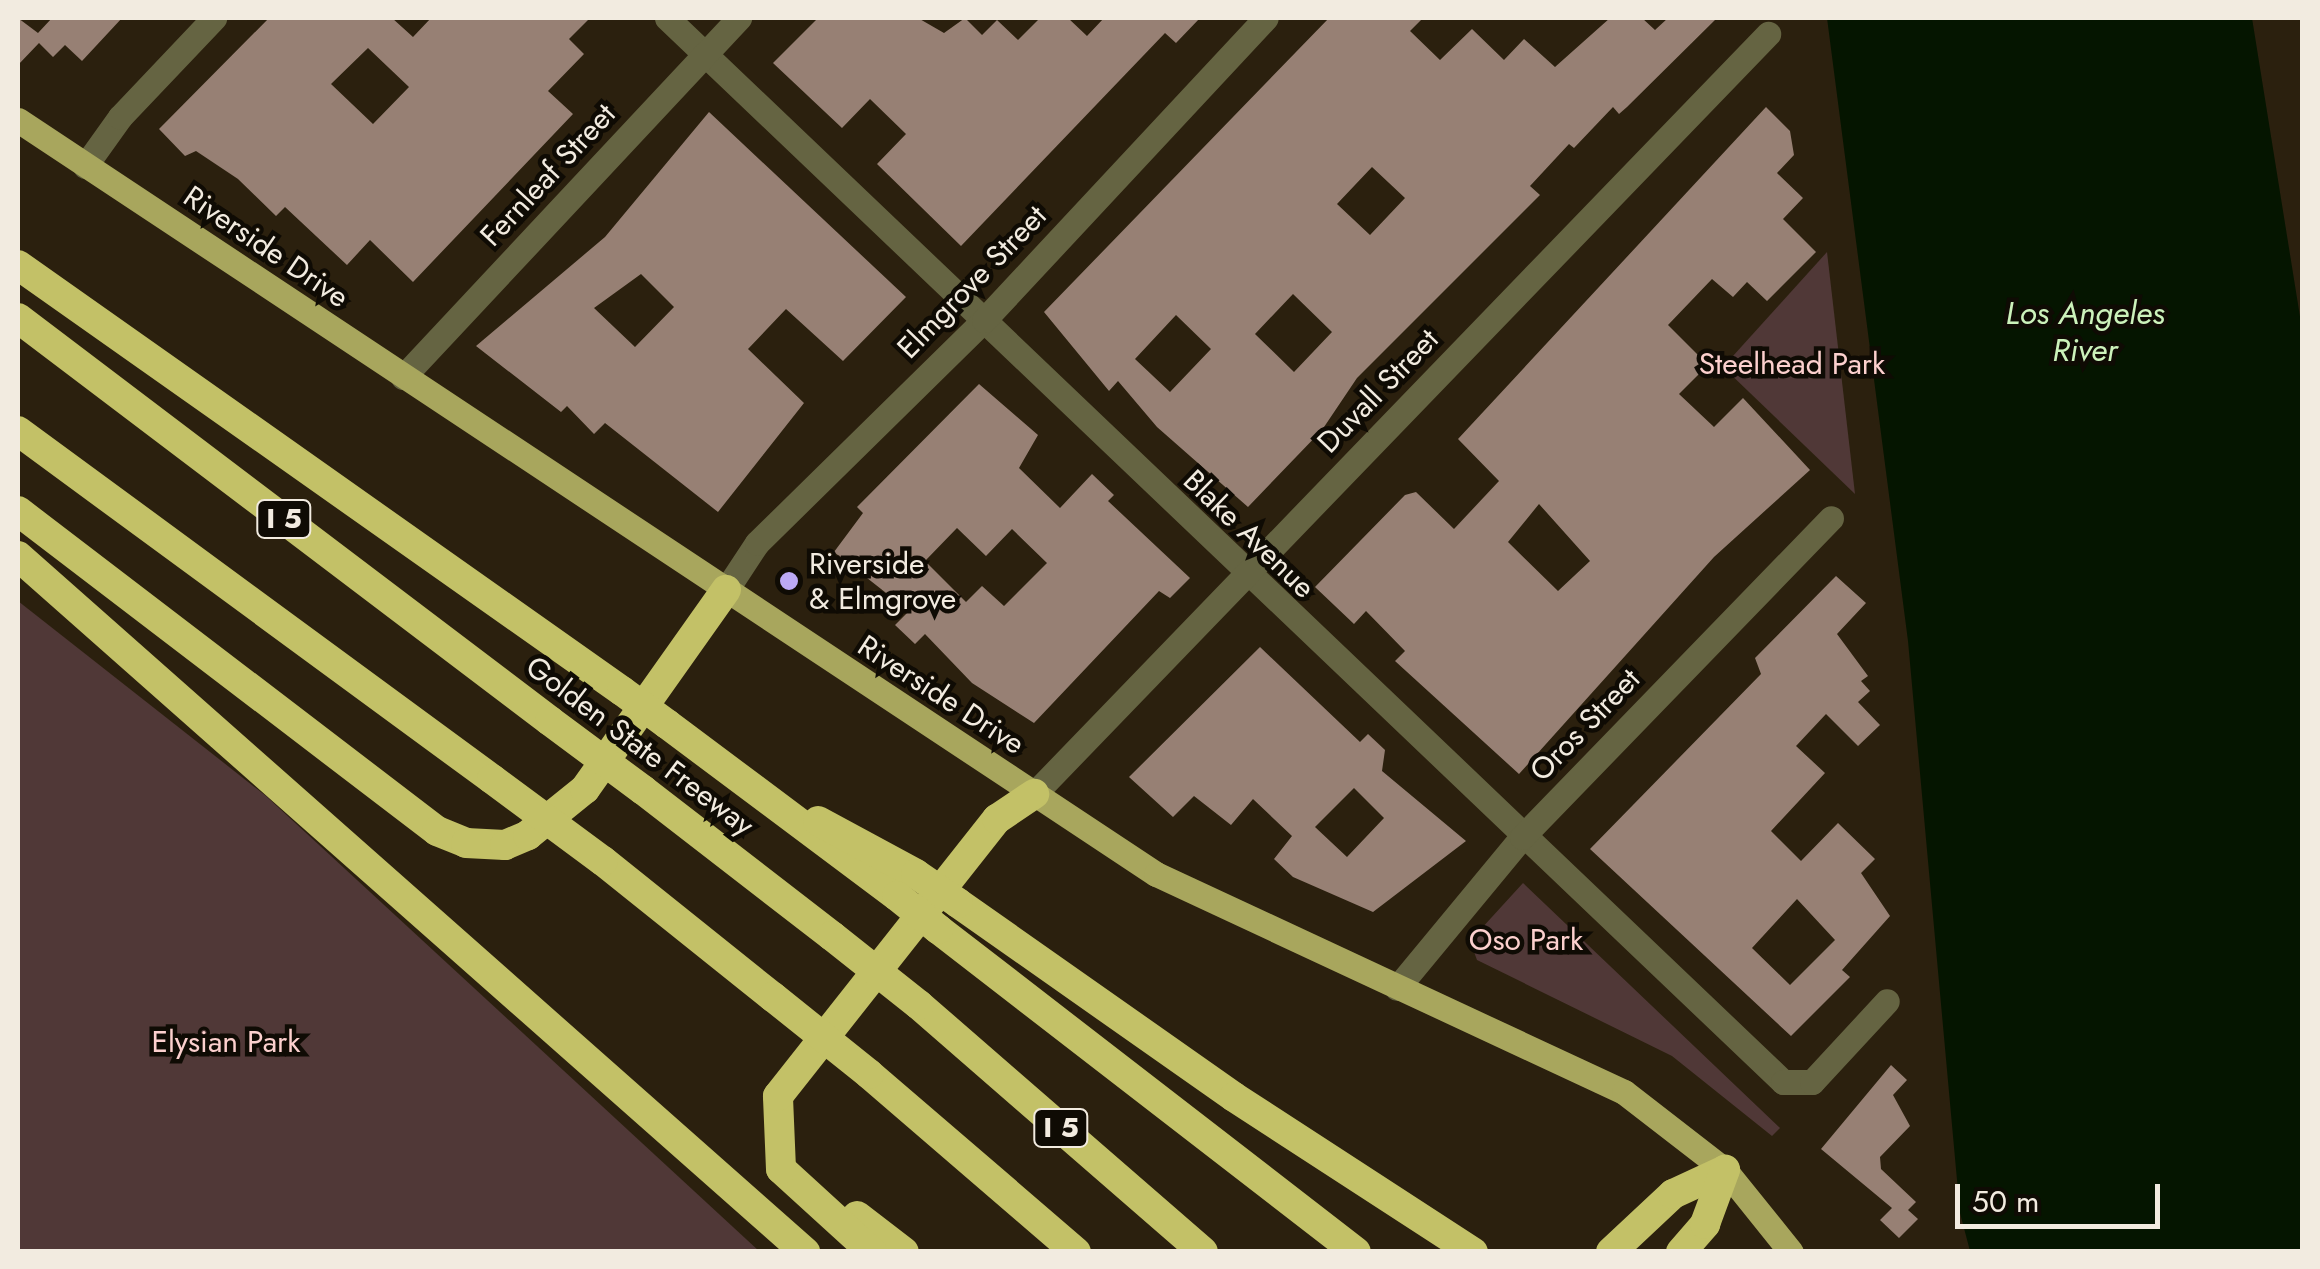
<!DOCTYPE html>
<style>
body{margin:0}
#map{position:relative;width:2320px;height:1269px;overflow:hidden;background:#2b200e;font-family:Jost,sans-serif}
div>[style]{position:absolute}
.green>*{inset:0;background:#503837}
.water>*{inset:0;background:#051500}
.building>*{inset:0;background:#978074}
.minor>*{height:25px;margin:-12.5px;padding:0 12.5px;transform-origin:12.5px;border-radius:12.5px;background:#656442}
.major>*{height:25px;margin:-12.5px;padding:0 12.5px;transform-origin:12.5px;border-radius:12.5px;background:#a8a65d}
.highway>*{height:30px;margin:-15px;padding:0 15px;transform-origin:15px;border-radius:15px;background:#c3c167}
.highway-bridge>*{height:30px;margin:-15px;padding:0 15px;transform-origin:15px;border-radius:15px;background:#c3c167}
.dots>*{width:28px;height:28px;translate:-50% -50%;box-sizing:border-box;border:5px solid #0f0b04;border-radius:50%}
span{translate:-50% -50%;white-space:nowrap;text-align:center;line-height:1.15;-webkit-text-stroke:9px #0f0b04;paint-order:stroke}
.shield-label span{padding:2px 8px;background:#0f0b04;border:2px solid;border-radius:8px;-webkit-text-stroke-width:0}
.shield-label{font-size:28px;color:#f2ebe0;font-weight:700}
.street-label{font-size:30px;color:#f2ebe0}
.park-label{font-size:30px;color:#fcd0ce}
.poi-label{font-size:30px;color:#f2ebe0}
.left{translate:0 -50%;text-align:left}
.water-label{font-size:32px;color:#ccf2bb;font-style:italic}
.frame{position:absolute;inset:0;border:20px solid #f2ebe0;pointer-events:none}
.scale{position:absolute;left:1955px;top:1184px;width:205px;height:45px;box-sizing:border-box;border:5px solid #f2ebe0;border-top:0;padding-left:12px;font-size:30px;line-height:35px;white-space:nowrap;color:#f2ebe0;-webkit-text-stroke:8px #0f0b04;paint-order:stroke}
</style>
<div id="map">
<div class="green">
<i style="clip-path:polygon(1827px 252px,1855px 494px,1723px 367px)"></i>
<i style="clip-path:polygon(18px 601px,266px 796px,759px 1251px,18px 1251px)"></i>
<i style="clip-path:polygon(1523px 883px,1780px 1128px,1772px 1136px,1672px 1056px,1477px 960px,1470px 941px)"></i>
</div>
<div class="water">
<i style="clip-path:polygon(1827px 18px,2252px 18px,2302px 329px,2302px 1251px,1970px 1251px,1960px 1213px,1908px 641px)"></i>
</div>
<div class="building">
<i style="clip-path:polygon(18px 18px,38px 33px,52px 18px,122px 18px,82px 61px,65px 45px,53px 57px,39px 43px,18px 65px)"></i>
<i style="clip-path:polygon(evenodd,269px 18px,392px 18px,413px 37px,431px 18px,590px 18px,569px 39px,584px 54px,548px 91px,573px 114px,413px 282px,370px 240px,347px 265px,285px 207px,276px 216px,238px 179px,196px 151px,185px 156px,159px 129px,269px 18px,368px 48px,409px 87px,373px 124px,331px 84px,368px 48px)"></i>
<i style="clip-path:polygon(818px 18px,918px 18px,944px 33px,965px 18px,982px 35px,997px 20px,1018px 40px,1040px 18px,1068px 18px,1087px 36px,1104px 18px,1200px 18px,1176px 43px,1165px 33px,961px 246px,877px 164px,906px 134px,870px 99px,842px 128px,773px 63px)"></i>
<i style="clip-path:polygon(evenodd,1329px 18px,1423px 18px,1410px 31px,1440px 60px,1472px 29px,1504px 60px,1524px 39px,1555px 67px,1610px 18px,1642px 18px,1655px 30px,1668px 18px,1717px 18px,1627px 107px,1619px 114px,1613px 107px,1574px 148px,1569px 144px,1530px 186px,1540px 195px,1357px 378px,1322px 430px,1248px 507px,1157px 427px,1118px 381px,1109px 391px,1044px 312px,1329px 18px,1372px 167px,1405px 198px,1370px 235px,1337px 204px,1372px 167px,1329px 18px,1293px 294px,1332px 332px,1294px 372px,1255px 334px,1293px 294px,1329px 18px,1176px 315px,1211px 349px,1170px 392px,1135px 359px,1176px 315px)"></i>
<i style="clip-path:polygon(evenodd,1766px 107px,1790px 131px,1794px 155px,1777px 173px,1803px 198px,1783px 219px,1816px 252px,1767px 301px,1747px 282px,1733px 297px,1712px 279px,1668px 325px,1708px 365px,1679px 394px,1714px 427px,1743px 398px,1810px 470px,1714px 557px,1519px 774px,1395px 661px,1405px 651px,1366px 611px,1354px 624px,1315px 587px,1405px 495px,1416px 492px,1454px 529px,1499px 481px,1458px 439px,1766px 107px,1539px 504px,1590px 561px,1558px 591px,1508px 542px,1539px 504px)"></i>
<i style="clip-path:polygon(evenodd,709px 112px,906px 297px,843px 361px,786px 309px,748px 349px,804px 403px,718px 512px,605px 423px,594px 434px,567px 406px,561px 412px,476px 346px,605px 237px,709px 112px,641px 274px,674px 307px,635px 347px,594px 308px,641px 274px)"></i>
<i style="clip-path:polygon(evenodd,979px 384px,1038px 435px,1019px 468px,1060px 508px,1092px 474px,1114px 495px,1108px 501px,1190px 578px,1170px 598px,1159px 591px,1034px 723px,972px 683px,925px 634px,915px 644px,895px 625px,909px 611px,834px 552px,863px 513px,857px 507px,979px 384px,957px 528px,986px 556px,1012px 529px,1047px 563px,1004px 606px,982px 586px,966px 602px,925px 561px,957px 528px)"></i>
<i style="clip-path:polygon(evenodd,1836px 576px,1866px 603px,1837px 634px,1868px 676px,1861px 681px,1870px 691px,1858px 702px,1880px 725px,1858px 746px,1826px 714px,1796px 746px,1825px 773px,1771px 831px,1801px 861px,1838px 823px,1875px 859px,1861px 873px,1890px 916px,1842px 970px,1850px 977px,1791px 1036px,1590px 849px,1761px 674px,1755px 658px,1836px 576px,1797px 899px,1835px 940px,1790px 985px,1752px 948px,1797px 899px)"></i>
<i style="clip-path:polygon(evenodd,1260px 647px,1360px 742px,1368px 734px,1385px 750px,1382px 771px,1466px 841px,1373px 912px,1293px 877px,1274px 859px,1292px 836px,1253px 799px,1231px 825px,1194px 796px,1173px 817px,1129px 777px,1260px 647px,1354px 788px,1384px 818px,1347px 857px,1315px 827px,1354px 788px)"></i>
<i style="clip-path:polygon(1891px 1065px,1907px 1080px,1893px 1095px,1910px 1126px,1880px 1157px,1881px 1169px,1916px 1202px,1908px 1210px,1918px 1219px,1899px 1238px,1880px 1220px,1892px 1208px,1821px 1149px)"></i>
</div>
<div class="minor">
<i style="left:667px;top:18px;width:1542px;rotate:43.63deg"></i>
<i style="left:1783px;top:1082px;width:29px"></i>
<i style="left:1812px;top:1082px;width:110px;rotate:-47.2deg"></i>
<i style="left:85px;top:166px;width:60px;rotate:-54.5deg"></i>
<i style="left:120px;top:117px;width:137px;rotate:-46.5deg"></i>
<i style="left:403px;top:377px;width:492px;rotate:-46.9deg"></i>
<i style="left:726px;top:590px;width:56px;rotate:-56.6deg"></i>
<i style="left:757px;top:543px;width:318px;rotate:-44.5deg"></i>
<i style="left:984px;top:320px;width:413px;rotate:-47deg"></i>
<i style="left:1034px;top:794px;width:1057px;rotate:-46deg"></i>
<i style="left:1397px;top:988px;width:196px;rotate:-50.4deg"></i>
<i style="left:1522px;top:837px;width:444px;rotate:-45.9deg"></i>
</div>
<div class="major">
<i style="left:18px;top:120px;width:1365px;rotate:33.53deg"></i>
<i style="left:1156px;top:874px;width:516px;rotate:24.98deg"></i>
<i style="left:1624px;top:1092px;width:128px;rotate:37.7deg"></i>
<i style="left:1725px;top:1170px;width:105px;rotate:51.2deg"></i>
</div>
<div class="highway">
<i style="left:18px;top:265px;width:739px;rotate:35.2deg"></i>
<i style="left:18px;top:318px;width:667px;rotate:37.14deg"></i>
<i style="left:18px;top:431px;width:588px;rotate:36.29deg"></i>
<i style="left:18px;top:511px;width:527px;rotate:37.37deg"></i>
<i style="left:437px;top:831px;width:31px;rotate:22deg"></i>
<i style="left:466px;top:843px;width:39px;rotate:3deg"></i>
<i style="left:505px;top:845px;width:25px;rotate:-23deg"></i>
<i style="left:528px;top:835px;width:73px;rotate:-38.9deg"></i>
<i style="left:585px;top:789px;width:244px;rotate:-54.7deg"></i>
<i style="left:18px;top:556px;width:1051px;rotate:41.49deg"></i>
<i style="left:667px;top:724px;width:287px;rotate:36.8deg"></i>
<i style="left:643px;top:790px;width:239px;rotate:37.7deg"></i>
<i style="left:818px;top:821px;width:111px;rotate:28.4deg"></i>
<i style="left:603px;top:861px;width:218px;rotate:38.7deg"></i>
<i style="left:958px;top:903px;width:337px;rotate:35.1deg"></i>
<i style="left:1234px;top:1097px;width:285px;rotate:33deg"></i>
<i style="left:938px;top:929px;width:528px;rotate:37.69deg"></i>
<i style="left:919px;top:1005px;width:376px;rotate:41deg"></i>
<i style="left:869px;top:1074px;width:273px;rotate:40.7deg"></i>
<i style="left:857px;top:1216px;width:59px;rotate:37.5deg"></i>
<i style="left:872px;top:1252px;width:123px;rotate:-137.6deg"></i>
<i style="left:781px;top:1169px;width:73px;rotate:-92.4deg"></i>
<i style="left:778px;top:1096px;width:353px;rotate:-51.7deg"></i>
<i style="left:997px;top:819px;width:45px;rotate:-34deg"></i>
<i style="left:1611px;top:1252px;width:85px;rotate:-43.1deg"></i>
<i style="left:1673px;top:1194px;width:57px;rotate:-24.8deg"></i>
<i style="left:1681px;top:1252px;width:37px;rotate:-49deg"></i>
<i style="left:1705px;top:1224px;width:58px;rotate:-69.7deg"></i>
</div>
<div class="highway-bridge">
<i style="left:622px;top:691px;width:56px;rotate:36.3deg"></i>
<i style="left:550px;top:721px;width:116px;rotate:36.6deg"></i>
<i style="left:492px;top:779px;width:138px;rotate:36.5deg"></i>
<i style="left:916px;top:874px;width:51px;rotate:34.6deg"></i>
<i style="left:897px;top:896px;width:53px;rotate:38.8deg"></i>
<i style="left:832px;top:936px;width:111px;rotate:38.4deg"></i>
<i style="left:773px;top:997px;width:123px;rotate:38.7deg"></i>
</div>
<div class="dots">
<i style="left:789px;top:581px;background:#bca9f5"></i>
</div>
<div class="shield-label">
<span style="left:284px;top:519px">I 5</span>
<span style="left:1061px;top:1128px">I 5</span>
</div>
<div class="street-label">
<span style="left:548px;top:175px;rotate:-47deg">Fernleaf Street</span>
<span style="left:266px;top:247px;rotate:34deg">Riverside Drive</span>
<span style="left:972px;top:282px;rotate:-46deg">Elmgrove Street</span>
<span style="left:1378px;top:391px;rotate:-46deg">Duvall Street</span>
<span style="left:1249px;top:534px;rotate:44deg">Blake Avenue</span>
<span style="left:941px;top:695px;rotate:33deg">Riverside Drive</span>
<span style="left:1585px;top:725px;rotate:-46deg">Oros Street</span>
<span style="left:640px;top:746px;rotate:37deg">Golden State Freeway</span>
</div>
<div class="park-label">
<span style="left:1792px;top:364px">Steelhead Park</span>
<span style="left:1526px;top:940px">Oso Park</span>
<span style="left:226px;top:1042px">Elysian Park</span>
</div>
<div class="poi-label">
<span class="left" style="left:809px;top:581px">Riverside<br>&amp; Elmgrove</span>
</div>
<div class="water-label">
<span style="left:2085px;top:332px">Los Angeles<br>River</span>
</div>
<div class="frame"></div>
<div class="scale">50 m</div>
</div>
